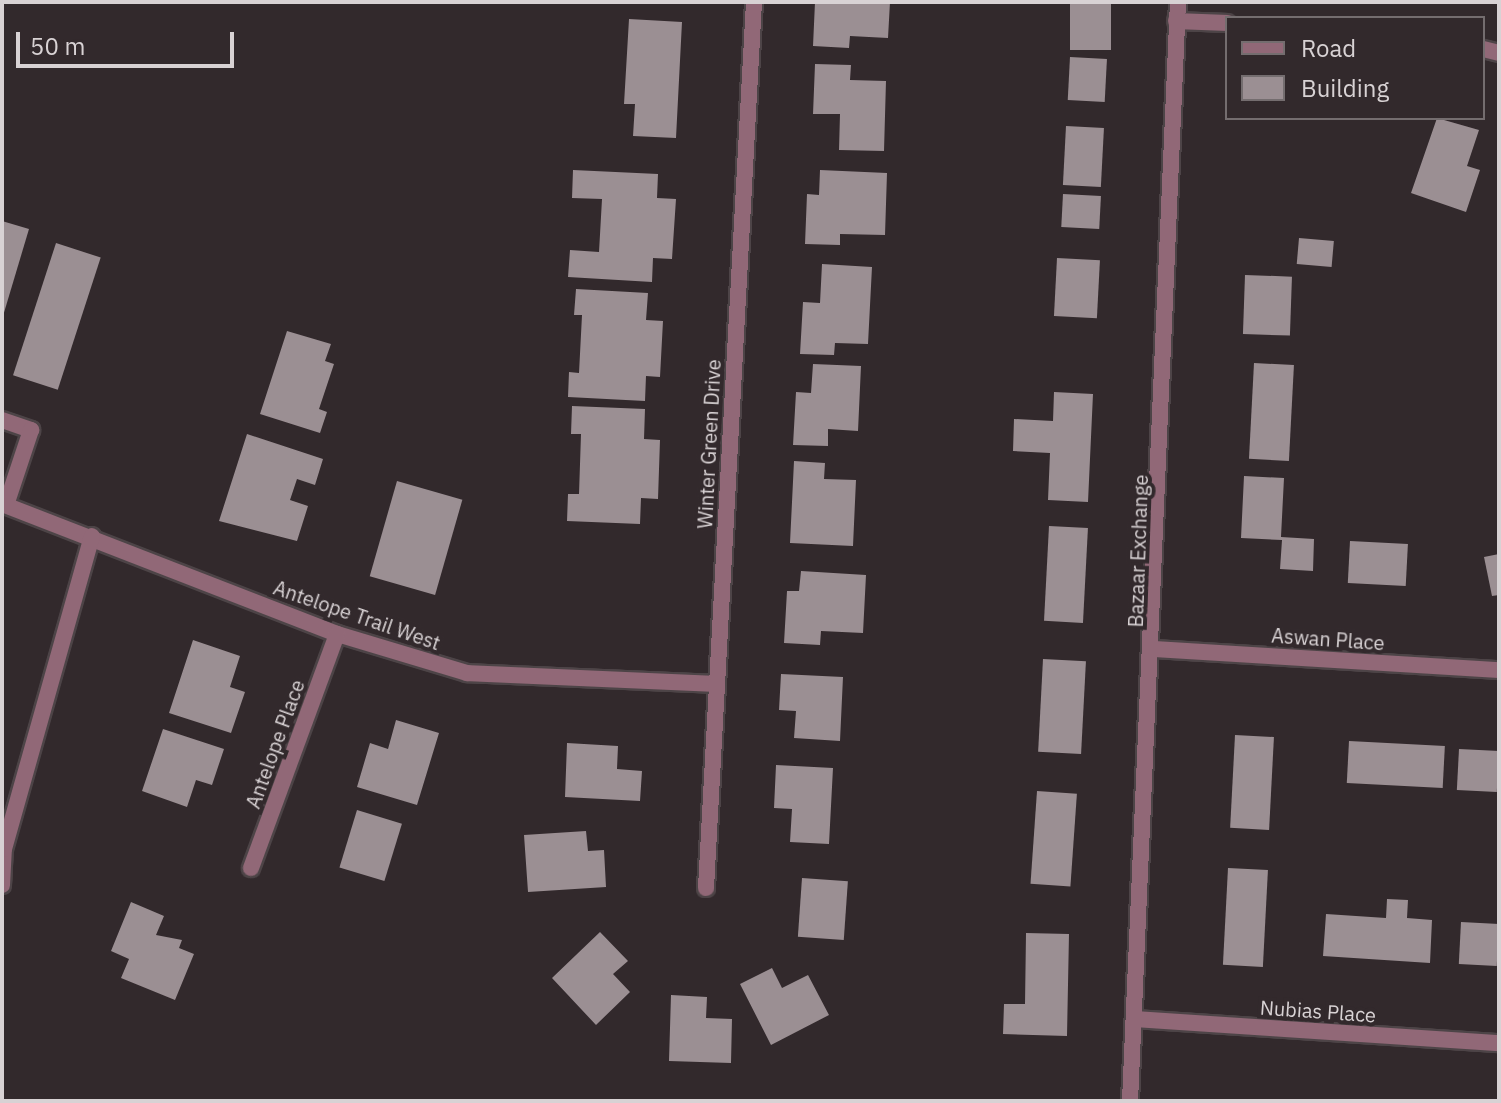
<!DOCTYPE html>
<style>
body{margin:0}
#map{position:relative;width:1501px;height:1103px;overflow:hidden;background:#32292c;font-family:"IBM Plex Sans",sans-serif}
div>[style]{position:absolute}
.building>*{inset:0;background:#9b8f93;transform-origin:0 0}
.roads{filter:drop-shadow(2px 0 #4d4447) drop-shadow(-2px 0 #4d4447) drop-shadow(0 2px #4d4447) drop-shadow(0 -2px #4d4447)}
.service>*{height:16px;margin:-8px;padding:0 8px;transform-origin:8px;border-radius:8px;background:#916877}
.minor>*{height:16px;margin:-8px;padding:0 8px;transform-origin:8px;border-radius:8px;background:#916877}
span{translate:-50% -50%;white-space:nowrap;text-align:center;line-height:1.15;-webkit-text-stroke:8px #32292c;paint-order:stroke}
.street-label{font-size:20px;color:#d8d2d4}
.frame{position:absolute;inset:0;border:4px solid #d8d2d4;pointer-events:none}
.legend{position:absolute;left:1225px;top:16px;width:260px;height:104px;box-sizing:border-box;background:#32292c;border:2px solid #746d6f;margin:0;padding:10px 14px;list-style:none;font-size:24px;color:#d8d2d4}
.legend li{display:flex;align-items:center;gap:16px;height:40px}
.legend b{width:40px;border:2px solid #746d6f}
.scale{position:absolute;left:16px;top:32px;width:218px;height:36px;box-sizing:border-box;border:4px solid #d8d2d4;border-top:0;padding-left:10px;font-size:24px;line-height:28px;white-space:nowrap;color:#d8d2d4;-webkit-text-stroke:6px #32292c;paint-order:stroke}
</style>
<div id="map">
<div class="building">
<i style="clip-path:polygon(815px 2px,890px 2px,888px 38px,850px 36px,849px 48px,813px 46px)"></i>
<i style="left:1070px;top:2px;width:41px;height:48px"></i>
<i style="clip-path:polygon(629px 19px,682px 22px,676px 138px,633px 136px,635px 104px,624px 104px)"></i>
<i style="left:1070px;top:57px;width:37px;height:43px;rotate:3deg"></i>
<i style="clip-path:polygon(815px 64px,851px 65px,850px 80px,886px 81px,884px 151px,839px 150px,840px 114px,813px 114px)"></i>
<i style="clip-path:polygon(1437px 118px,1479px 130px,1467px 166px,1480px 170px,1466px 212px,1411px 193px)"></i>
<i style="left:1066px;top:126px;width:38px;height:59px;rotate:3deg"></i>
<i style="clip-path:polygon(573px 170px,658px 174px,657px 198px,676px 199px,672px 259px,653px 258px,652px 282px,568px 277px,570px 250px,599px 252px,602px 199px,572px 198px)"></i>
<i style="clip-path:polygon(820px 170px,887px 173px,885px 235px,840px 234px,840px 245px,805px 244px,807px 194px,819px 195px)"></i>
<i style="left:1063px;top:194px;width:38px;height:33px;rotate:3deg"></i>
<i style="clip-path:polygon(2px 221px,29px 229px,3px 316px,2px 316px)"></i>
<i style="left:1299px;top:238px;width:35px;height:26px;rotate:5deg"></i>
<i style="left:56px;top:243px;width:47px;height:139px;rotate:18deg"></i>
<i style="left:1057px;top:258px;width:43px;height:58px;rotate:3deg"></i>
<i style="clip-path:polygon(822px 264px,872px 267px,868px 344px,835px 343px,834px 355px,800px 354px,803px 302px,820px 303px)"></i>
<i style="left:1245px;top:275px;width:47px;height:59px;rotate:2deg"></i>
<i style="clip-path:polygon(576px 289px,648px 293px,646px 320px,663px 321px,660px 377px,646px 376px,645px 401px,568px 397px,569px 372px,579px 373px,582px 315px,574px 315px)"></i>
<i style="clip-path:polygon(287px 331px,331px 344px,325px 361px,334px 364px,319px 409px,327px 412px,320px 433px,260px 414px)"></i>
<i style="left:1254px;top:363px;width:40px;height:96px;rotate:3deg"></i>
<i style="clip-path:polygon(813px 364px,861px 366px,858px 431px,828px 429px,828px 446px,793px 445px,796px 392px,811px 393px)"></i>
<i style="clip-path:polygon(1054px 392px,1093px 394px,1088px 502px,1048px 500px,1050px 453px,1013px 451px,1014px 419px,1053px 421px)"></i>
<i style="clip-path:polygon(572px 406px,645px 409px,644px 439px,660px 440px,658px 499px,641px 498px,640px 524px,567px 521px,568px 494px,579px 494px,581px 434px,571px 434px)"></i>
<i style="clip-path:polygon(247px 434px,323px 459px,315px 485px,297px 479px,290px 500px,308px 506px,297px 541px,219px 521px)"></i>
<i style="clip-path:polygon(794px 461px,825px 463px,824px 479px,856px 480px,853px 546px,790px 543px)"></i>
<i style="clip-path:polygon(1244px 476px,1284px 478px,1281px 537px,1314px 539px,1313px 571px,1280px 569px,1282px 540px,1241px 538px)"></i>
<i style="left:397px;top:481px;width:68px;height:99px;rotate:16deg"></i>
<i style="left:1049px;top:526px;width:39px;height:95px;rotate:3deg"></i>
<i style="left:1350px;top:541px;width:58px;height:42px;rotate:3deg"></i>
<i style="clip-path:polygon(1499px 554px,1499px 595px,1492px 596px,1484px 557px)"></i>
<i style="clip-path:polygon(801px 571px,866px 575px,863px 633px,821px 631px,820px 645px,784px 643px,787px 591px,799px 591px)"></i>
<i style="clip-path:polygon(193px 640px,240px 656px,230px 687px,245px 692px,231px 733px,169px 713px)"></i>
<i style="left:1043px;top:659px;width:43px;height:93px;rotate:3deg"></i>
<i style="clip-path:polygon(781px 674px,843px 677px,840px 741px,794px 738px,796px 711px,779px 710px)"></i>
<i style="clip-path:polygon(396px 720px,439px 733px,417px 805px,357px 787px,370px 743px,388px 749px)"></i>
<i style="clip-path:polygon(163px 729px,224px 749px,212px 785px,196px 780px,187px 807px,142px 791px)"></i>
<i style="left:1235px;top:735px;width:39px;height:93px;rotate:3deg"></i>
<i style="left:1349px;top:741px;width:96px;height:42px;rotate:3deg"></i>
<i style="clip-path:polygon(567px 743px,618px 746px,617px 769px,642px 771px,640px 801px,565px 797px)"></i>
<i style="left:1459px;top:749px;width:40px;height:41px;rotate:3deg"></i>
<i style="clip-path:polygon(776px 765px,833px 768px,829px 844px,790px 842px,792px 809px,774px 808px)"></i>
<i style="left:1037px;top:791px;width:40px;height:93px;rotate:4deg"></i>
<i style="left:357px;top:810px;width:47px;height:60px;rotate:17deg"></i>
<i style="clip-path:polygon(586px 831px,588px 851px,604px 850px,606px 887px,528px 892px,524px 835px)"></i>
<i style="left:1228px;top:868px;width:40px;height:97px;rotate:3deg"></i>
<i style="left:802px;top:878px;width:46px;height:59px;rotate:4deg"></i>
<i style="clip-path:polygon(1387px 899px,1408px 900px,1407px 918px,1432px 920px,1430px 963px,1323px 956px,1326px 914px,1386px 918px)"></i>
<i style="clip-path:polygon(131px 902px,164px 916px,156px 935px,182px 940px,179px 948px,194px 954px,175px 1000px,121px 978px,129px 959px,111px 951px)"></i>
<i style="left:1461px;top:922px;width:38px;height:42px;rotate:3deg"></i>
<i style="clip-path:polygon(600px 932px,628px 961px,613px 974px,630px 992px,596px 1025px,552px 978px)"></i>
<i style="clip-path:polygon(1026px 933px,1069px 934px,1067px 1036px,1003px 1034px,1004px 1004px,1025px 1004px)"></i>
<i style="clip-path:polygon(772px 968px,782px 988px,808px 975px,829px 1015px,771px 1045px,740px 984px)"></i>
<i style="clip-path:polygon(671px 995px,707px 997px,706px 1018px,732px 1019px,731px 1063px,669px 1061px)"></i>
</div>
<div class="roads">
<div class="service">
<i style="left:2px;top:420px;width:31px;rotate:19deg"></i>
<i style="left:31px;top:430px;width:79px;rotate:108.4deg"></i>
</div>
<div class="minor">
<i style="left:1176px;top:21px;width:51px;rotate:2.2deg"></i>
<i style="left:1483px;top:49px;width:16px;rotate:14deg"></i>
<i style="left:2px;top:504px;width:359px;rotate:21.2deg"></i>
<i style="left:337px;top:634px;width:136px;rotate:16.7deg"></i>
<i style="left:467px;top:673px;width:248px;rotate:2.5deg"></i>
<i style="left:1154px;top:649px;width:346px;rotate:3.5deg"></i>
<i style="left:251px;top:868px;width:249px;rotate:-69.8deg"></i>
<i style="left:2px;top:885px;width:36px;rotate:-87deg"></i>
<i style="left:4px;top:849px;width:325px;rotate:-74.3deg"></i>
<i style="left:706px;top:888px;width:887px;rotate:-86.9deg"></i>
<i style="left:1135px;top:1019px;width:365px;rotate:3.8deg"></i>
<i style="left:1130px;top:1101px;width:1100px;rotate:-87.5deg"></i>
</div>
</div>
<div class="street-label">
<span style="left:709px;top:444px;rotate:-87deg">Winter Green Drive</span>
<span style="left:1138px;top:551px;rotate:-88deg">Bazaar Exchange</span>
<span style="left:357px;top:615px;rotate:19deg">Antelope Trail West</span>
<span style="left:1328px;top:639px;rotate:4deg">Aswan Place</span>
<span style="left:275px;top:744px;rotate:-70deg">Antelope Place</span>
<span style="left:1318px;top:1011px;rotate:4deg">Nubias Place</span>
</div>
<div class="frame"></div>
<ul class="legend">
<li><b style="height:10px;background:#916877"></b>Road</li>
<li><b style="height:22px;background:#9b8f93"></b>Building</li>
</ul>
<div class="scale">50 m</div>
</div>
